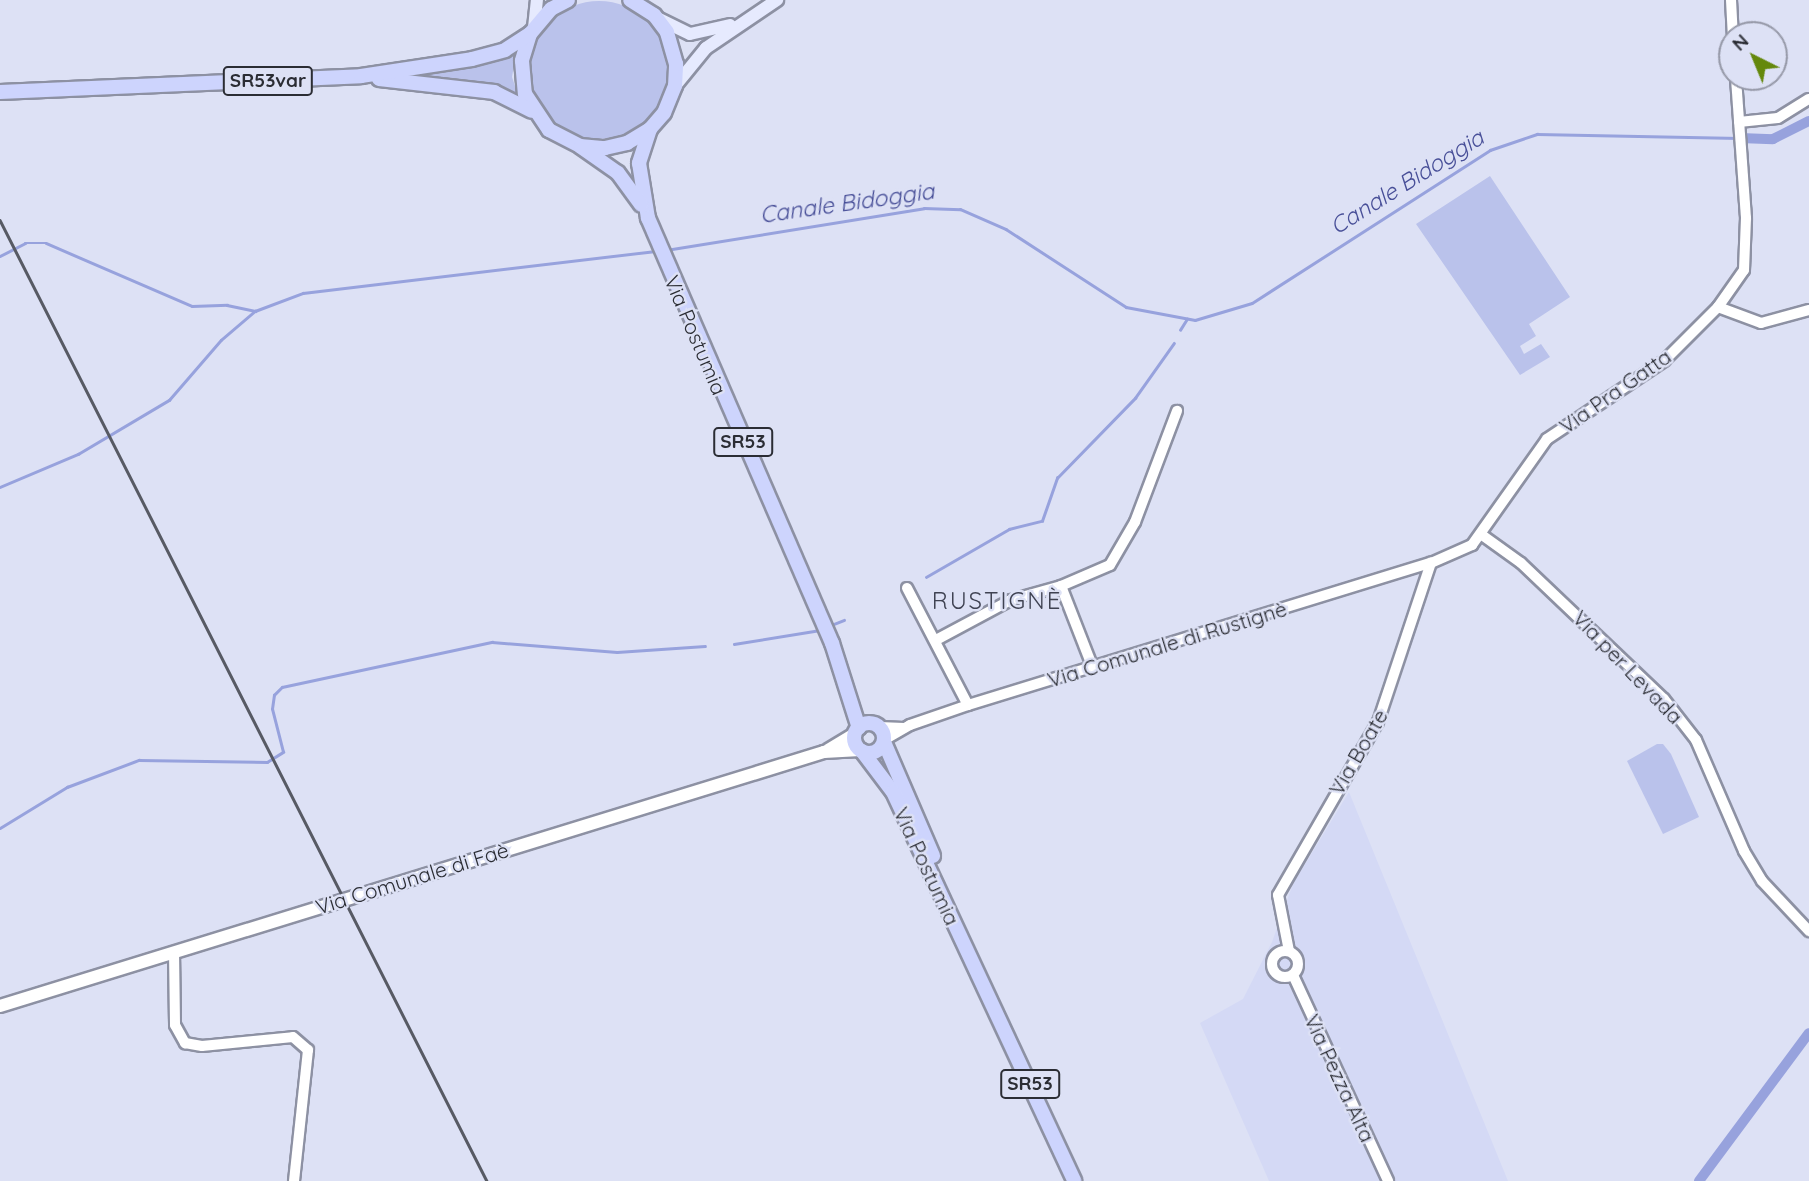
<!DOCTYPE html>
<meta charset="utf-8">
<style>
body{margin:0}
#map{position:relative;width:1809px;height:1181px;overflow:hidden;background:#dde1f5;font-family:Quicksand,sans-serif}
div>[style]{position:absolute}
.built>*{inset:0;background:#d4d9f5}
.green>*{inset:0;background:#bac2eb}
.round{border-radius:50%}
.stream>*{height:2.5px;margin:-1.25px;padding:0 1.25px;transform-origin:1.25px;border-radius:1.25px;background:#97a2dd}
.canal>*{height:10px;margin:-5px;padding:0 5px;transform-origin:5px;border-radius:5px;background:#97a2dd}
.roads{filter:drop-shadow(2px 0 #8d91a3) drop-shadow(-2px 0 #8d91a3) drop-shadow(0 2px #8d91a3) drop-shadow(0 -2px #8d91a3)}
.minor>*{height:10px;margin:-5px;padding:0 5px;transform-origin:5px;border-radius:5px;background:#fff}
.minor>.ring{margin:-5px;padding:0;box-sizing:content-box;background:none;border:10px solid #fff;border-radius:50%}
.tertiary>*{height:12px;margin:-6px;padding:0 6px;transform-origin:6px;border-radius:6px;background:#fff}
.secondary>*{height:12px;margin:-6px;padding:0 6px;transform-origin:6px;border-radius:6px;background:#e6eafe}
.primary>*{height:14px;margin:-7px;padding:0 7px;transform-origin:7px;border-radius:7px;background:#cdd4fd}
.primary>.ring{margin:-7px;padding:0;box-sizing:content-box;background:none;border:14px solid #cdd4fd;border-radius:50%}
.rail>*{height:2.5px;margin:-1.25px;padding:0 1.25px;transform-origin:1.25px;border-radius:1.25px;background:#575a64}
span{translate:-50% -50%;white-space:nowrap;text-align:center;line-height:1.15;-webkit-text-stroke:5px #dde1f5;paint-order:stroke}
.shield-label span{padding:2px 5px;background:#dde1f5;border:2px solid;border-radius:5px;-webkit-text-stroke-width:0}
.shield-label{font-size:19px;color:#2b2d34;font-weight:700}
.street-label{font-size:21px;color:#2b2d34}
.water-label{font-size:23px;color:#484f98;font-style:italic}
.quarter-label{font-size:24px;color:#3f4252;letter-spacing:2px}
.north{position:absolute;left:1718px;top:21px;width:70px;height:70px;box-sizing:border-box;background:#dde1f5;border:2px solid #9699a8;border-radius:50%;rotate:317deg;font-size:19px;font-weight:700;line-height:28px;text-align:center;color:#2b2d34}
.north::after{content:'';display:block;margin:auto;width:24px;height:32px;background:#64880c;clip-path:polygon(50% 0,100% 100%,50% 72%,0 100%)}
</style>
<div id="map">
<div class="built">
<i style="clip-path:polygon(1349px 792px,1508px 1181px,1269px 1181px,1200px 1023px,1243px 999px,1272px 942px,1293px 884px)"></i>
</div>
<div class="green">
<i class="round" style="left:530px;top:1px;width:138px;height:138px"></i>
<i style="clip-path:polygon(517px 48px,512px 77px,518px 95px,499px 88px,392px 76px)"></i>
<i style="clip-path:polygon(1490px 176px,1570px 297px,1529px 324px,1536px 336px,1520px 346px,1524px 354px,1541px 344px,1550px 357px,1520px 375px,1416px 224px)"></i>
<i style="clip-path:polygon(1657px 744px,1663px 744px,1671px 754px,1699px 817px,1663px 834px,1627px 761px)"></i>
</div>
<div class="stream">
<i style="left:666px;top:250px;width:261px;rotate:-9.2deg"></i>
<i style="left:924px;top:208px;width:36px;rotate:2deg"></i>
<i style="left:960px;top:209px;width:50px;rotate:23.5deg"></i>
<i style="left:1006px;top:229px;width:143px;rotate:33deg"></i>
<i style="left:1126px;top:307px;width:70px;rotate:10.7deg"></i>
<i style="left:1195px;top:320px;width:59px;rotate:-16.6deg"></i>
<i style="left:1252px;top:303px;width:283px;rotate:-32.7deg"></i>
<i style="left:1490px;top:150px;width:50px;rotate:-18.8deg"></i>
<i style="left:1537px;top:134px;width:202px;rotate:1.1deg"></i>
<i style="left:0;top:256px;width:28px;rotate:-27deg"></i>
<i style="left:25px;top:243px;width:21px"></i>
<i style="left:46px;top:243px;width:159px;rotate:23.3deg"></i>
<i style="left:192px;top:306px;width:35px;rotate:-2deg"></i>
<i style="left:227px;top:305px;width:29px;rotate:12deg"></i>
<i style="left:1180px;top:330px;width:13px;rotate:-58deg"></i>
<i style="left:0;top:487px;width:85px;rotate:-22.9deg"></i>
<i style="left:78px;top:454px;width:106px;rotate:-30.7deg"></i>
<i style="left:169px;top:400px;width:79px;rotate:-49.1deg"></i>
<i style="left:221px;top:340px;width:45px;rotate:-40.5deg"></i>
<i style="left:255px;top:311px;width:51px;rotate:-20.6deg"></i>
<i style="left:303px;top:293px;width:355px;rotate:-6.8deg"></i>
<i style="left:926px;top:577px;width:96px;rotate:-30deg"></i>
<i style="left:1009px;top:529px;width:34px;rotate:-14deg"></i>
<i style="left:1042px;top:521px;width:46px;rotate:-70.8deg"></i>
<i style="left:1057px;top:478px;width:112px;rotate:-45.7deg"></i>
<i style="left:1135px;top:398px;width:67px;rotate:-54.7deg"></i>
<i style="left:829px;top:626px;width:16px;rotate:-22deg"></i>
<i style="left:734px;top:644px;width:87px;rotate:-9.2deg"></i>
<i style="left:0;top:828px;width:79px;rotate:-31.5deg"></i>
<i style="left:67px;top:787px;width:77px;rotate:-20.6deg"></i>
<i style="left:139px;top:760px;width:128px;rotate:0.9deg"></i>
<i style="left:267px;top:762px;width:19px;rotate:-32deg"></i>
<i style="left:283px;top:752px;width:44px;rotate:-104.3deg"></i>
<i style="left:272px;top:709px;width:14px;rotate:-82deg"></i>
<i style="left:274px;top:695px;width:11px;rotate:-45deg"></i>
<i style="left:282px;top:687px;width:215px;rotate:-12.1deg"></i>
<i style="left:492px;top:642px;width:125px;rotate:4.6deg"></i>
<i style="left:617px;top:652px;width:88px;rotate:-3.9deg"></i>
</div>
<div class="canal">
<i style="left:1740px;top:138px;width:33px;rotate:2deg"></i>
<i style="left:1773px;top:139px;width:40px;rotate:-26.6deg"></i>
<i style="left:1699px;top:1181px;width:184px;rotate:-53.4deg"></i>
</div>
<div class="roads">
<div class="minor">
<i style="left:1731px;top:0;width:35px;rotate:87deg"></i>
<i style="left:1739px;top:122px;width:39px;rotate:-6deg"></i>
<i style="left:1778px;top:118px;width:36px;rotate:-32deg"></i>
<i style="left:1718px;top:307px;width:46px;rotate:20.4deg"></i>
<i style="left:1761px;top:323px;width:50px;rotate:-15.2deg"></i>
<i style="left:1482px;top:535px;width:48px;rotate:35.7deg"></i>
<i style="left:1521px;top:563px;width:197px;rotate:43.6deg"></i>
<i style="left:1664px;top:699px;width:52px;rotate:52deg"></i>
<i style="left:1696px;top:740px;width:121px;rotate:66.6deg"></i>
<i style="left:1744px;top:851px;width:35px;rotate:59deg"></i>
<i style="left:1762px;top:881px;width:69px;rotate:46.8deg"></i>
<i style="left:1061px;top:586px;width:88px;rotate:68.7deg"></i>
<i style="left:907px;top:588px;width:132px;rotate:62.5deg"></i>
<i style="left:936px;top:640px;width:85px;rotate:-28.1deg"></i>
<i style="left:1011px;top:600px;width:52px;rotate:-15.6deg"></i>
<i style="left:1061px;top:586px;width:53px;rotate:-23.2deg"></i>
<i style="left:1110px;top:565px;width:50px;rotate:-59.8deg"></i>
<i style="left:1135px;top:522px;width:119px;rotate:-69.3deg"></i>
<i style="left:879px;top:727px;width:25px;rotate:2deg"></i>
<i style="left:884px;top:740px;width:30px;rotate:-30deg"></i>
<i style="left:910px;top:725px;width:61px;rotate:-19deg"></i>
<i style="left:968px;top:705px;width:484px;rotate:-17.1deg"></i>
<i style="left:1431px;top:563px;width:45px;rotate:-23.7deg"></i>
<i style="left:1472px;top:545px;width:130px;rotate:-54.7deg"></i>
<i style="left:1547px;top:439px;width:141px;rotate:-33.7deg"></i>
<i style="left:1664px;top:361px;width:76px;rotate:-45deg"></i>
<i style="left:1718px;top:307px;width:45px;rotate:-54.9deg"></i>
<i style="left:1744px;top:270px;width:52px;rotate:-87.8deg"></i>
<i style="left:1746px;top:218px;width:141px;rotate:-94.1deg"></i>
<i class="ring" style="left:1272px;top:951px;width:16px;height:16px"></i>
<i style="left:1289px;top:951px;width:57px;rotate:-101.1deg"></i>
<i style="left:1278px;top:895px;width:200px;rotate:-60deg"></i>
<i style="left:1378px;top:722px;width:168px;rotate:-71.6deg"></i>
<i style="left:174px;top:952px;width:73px;rotate:89.2deg"></i>
<i style="left:175px;top:1025px;width:21px;rotate:61deg"></i>
<i style="left:185px;top:1043px;width:17px;rotate:10deg"></i>
<i style="left:202px;top:1046px;width:91px;rotate:-5.6deg"></i>
<i style="left:293px;top:1037px;width:20px;rotate:41deg"></i>
<i style="left:308px;top:1050px;width:132px;rotate:96.1deg"></i>
<i style="left:1293px;top:975px;width:227px;rotate:65.2deg"></i>
</div>
<div class="tertiary">
<i style="left:828px;top:750px;width:31px;rotate:-31deg"></i>
<i style="left:0;top:1006px;width:862px;rotate:-17.13deg"></i>
<i style="left:824px;top:752px;width:36px;rotate:-3deg"></i>
</div>
<div class="secondary">
<i style="left:659px;top:19px;width:34px;rotate:26deg"></i>
<i style="left:690px;top:34px;width:41px;rotate:-12.7deg"></i>
<i style="left:534px;top:28px;width:28px;rotate:-84deg"></i>
<i style="left:675px;top:86px;width:49px;rotate:-50.8deg"></i>
<i style="left:706px;top:48px;width:86px;rotate:-34.1deg"></i>
</div>
<div class="primary">
<i style="left:568px;top:0;width:19px;rotate:152deg"></i>
<i style="left:551px;top:9px;width:33px;rotate:130deg"></i>
<i style="left:530px;top:34px;width:28px;rotate:107deg"></i>
<i style="left:522px;top:61px;width:33px;rotate:85deg"></i>
<i style="left:525px;top:94px;width:43px;rotate:56.3deg"></i>
<i style="left:549px;top:130px;width:35px;rotate:27deg"></i>
<i style="left:580px;top:146px;width:25px;rotate:5deg"></i>
<i style="left:605px;top:148px;width:23px;rotate:-13deg"></i>
<i style="left:627px;top:143px;width:27px;rotate:-31deg"></i>
<i style="left:650px;top:129px;width:21px;rotate:-49deg"></i>
<i style="left:664px;top:113px;width:29px;rotate:-68deg"></i>
<i style="left:675px;top:86px;width:22px;rotate:-87deg"></i>
<i style="left:676px;top:64px;width:33px;rotate:-106deg"></i>
<i style="left:667px;top:32px;width:21px;rotate:-127deg"></i>
<i style="left:654px;top:15px;width:28px;rotate:-148deg"></i>
<i style="left:379px;top:79px;width:116px;rotate:6.4deg"></i>
<i style="left:494px;top:92px;width:42px;rotate:26.6deg"></i>
<i style="left:0;top:92px;width:361px;rotate:-2.5deg"></i>
<i style="left:361px;top:76px;width:112px;rotate:-8.7deg"></i>
<i style="left:472px;top:59px;width:34px;rotate:-15deg"></i>
<i style="left:505px;top:50px;width:30px;rotate:-33deg"></i>
<i style="left:650px;top:129px;width:36px;rotate:108deg"></i>
<i style="left:639px;top:163px;width:56px;rotate:80.7deg"></i>
<i style="left:648px;top:218px;width:463px;rotate:66.6deg"></i>
<i style="left:832px;top:643px;width:89px;rotate:72.4deg"></i>
<i style="left:581px;top:147px;width:45px;rotate:35.1deg"></i>
<i style="left:618px;top:173px;width:39px;rotate:54deg"></i>
<i class="ring" style="left:854px;top:723px;width:16px;height:16px"></i>
<i style="left:884px;top:742px;width:124px;rotate:66.7deg"></i>
<i style="left:862px;top:751px;width:51px;rotate:52.9deg"></i>
<i style="left:893px;top:792px;width:429px;rotate:65deg"></i>
</div>
</div>
<div class="rail">
<i style="left:0;top:220px;width:1077px;rotate:63.13deg"></i>
</div>
<div class="shield-label">
<span style="left:268px;top:81px">SR53var</span>
<span style="left:743px;top:442px">SR53</span>
<span style="left:1030px;top:1084px">SR53</span>
</div>
<div class="street-label">
<span style="left:696px;top:335px;rotate:67deg">Via Postumia</span>
<span style="left:1615px;top:391px;rotate:-35deg">Via Pra Gatta</span>
<span style="left:1167px;top:644px;rotate:-17deg">Via Comunale di Rustignè</span>
<span style="left:1628px;top:667px;rotate:46deg">Via per Levada</span>
<span style="left:1358px;top:752px;rotate:-60deg">Via Boate</span>
<span style="left:927px;top:866px;rotate:65deg">Via Postumia</span>
<span style="left:412px;top:878px;rotate:-17deg">Via Comunale di Faè</span>
<span style="left:1340px;top:1078px;rotate:65deg">Via Pezza Alta</span>
</div>
<div class="water-label">
<span style="left:1407px;top:182px;rotate:-32deg">Canale Bidoggia</span>
<span style="left:847px;top:203px;rotate:-8deg">Canale Bidoggia</span>
</div>
<div class="quarter-label">
<span style="left:997px;top:601px">RUSTIGNÈ</span>
</div>
<div class="north">N</div>
</div>
